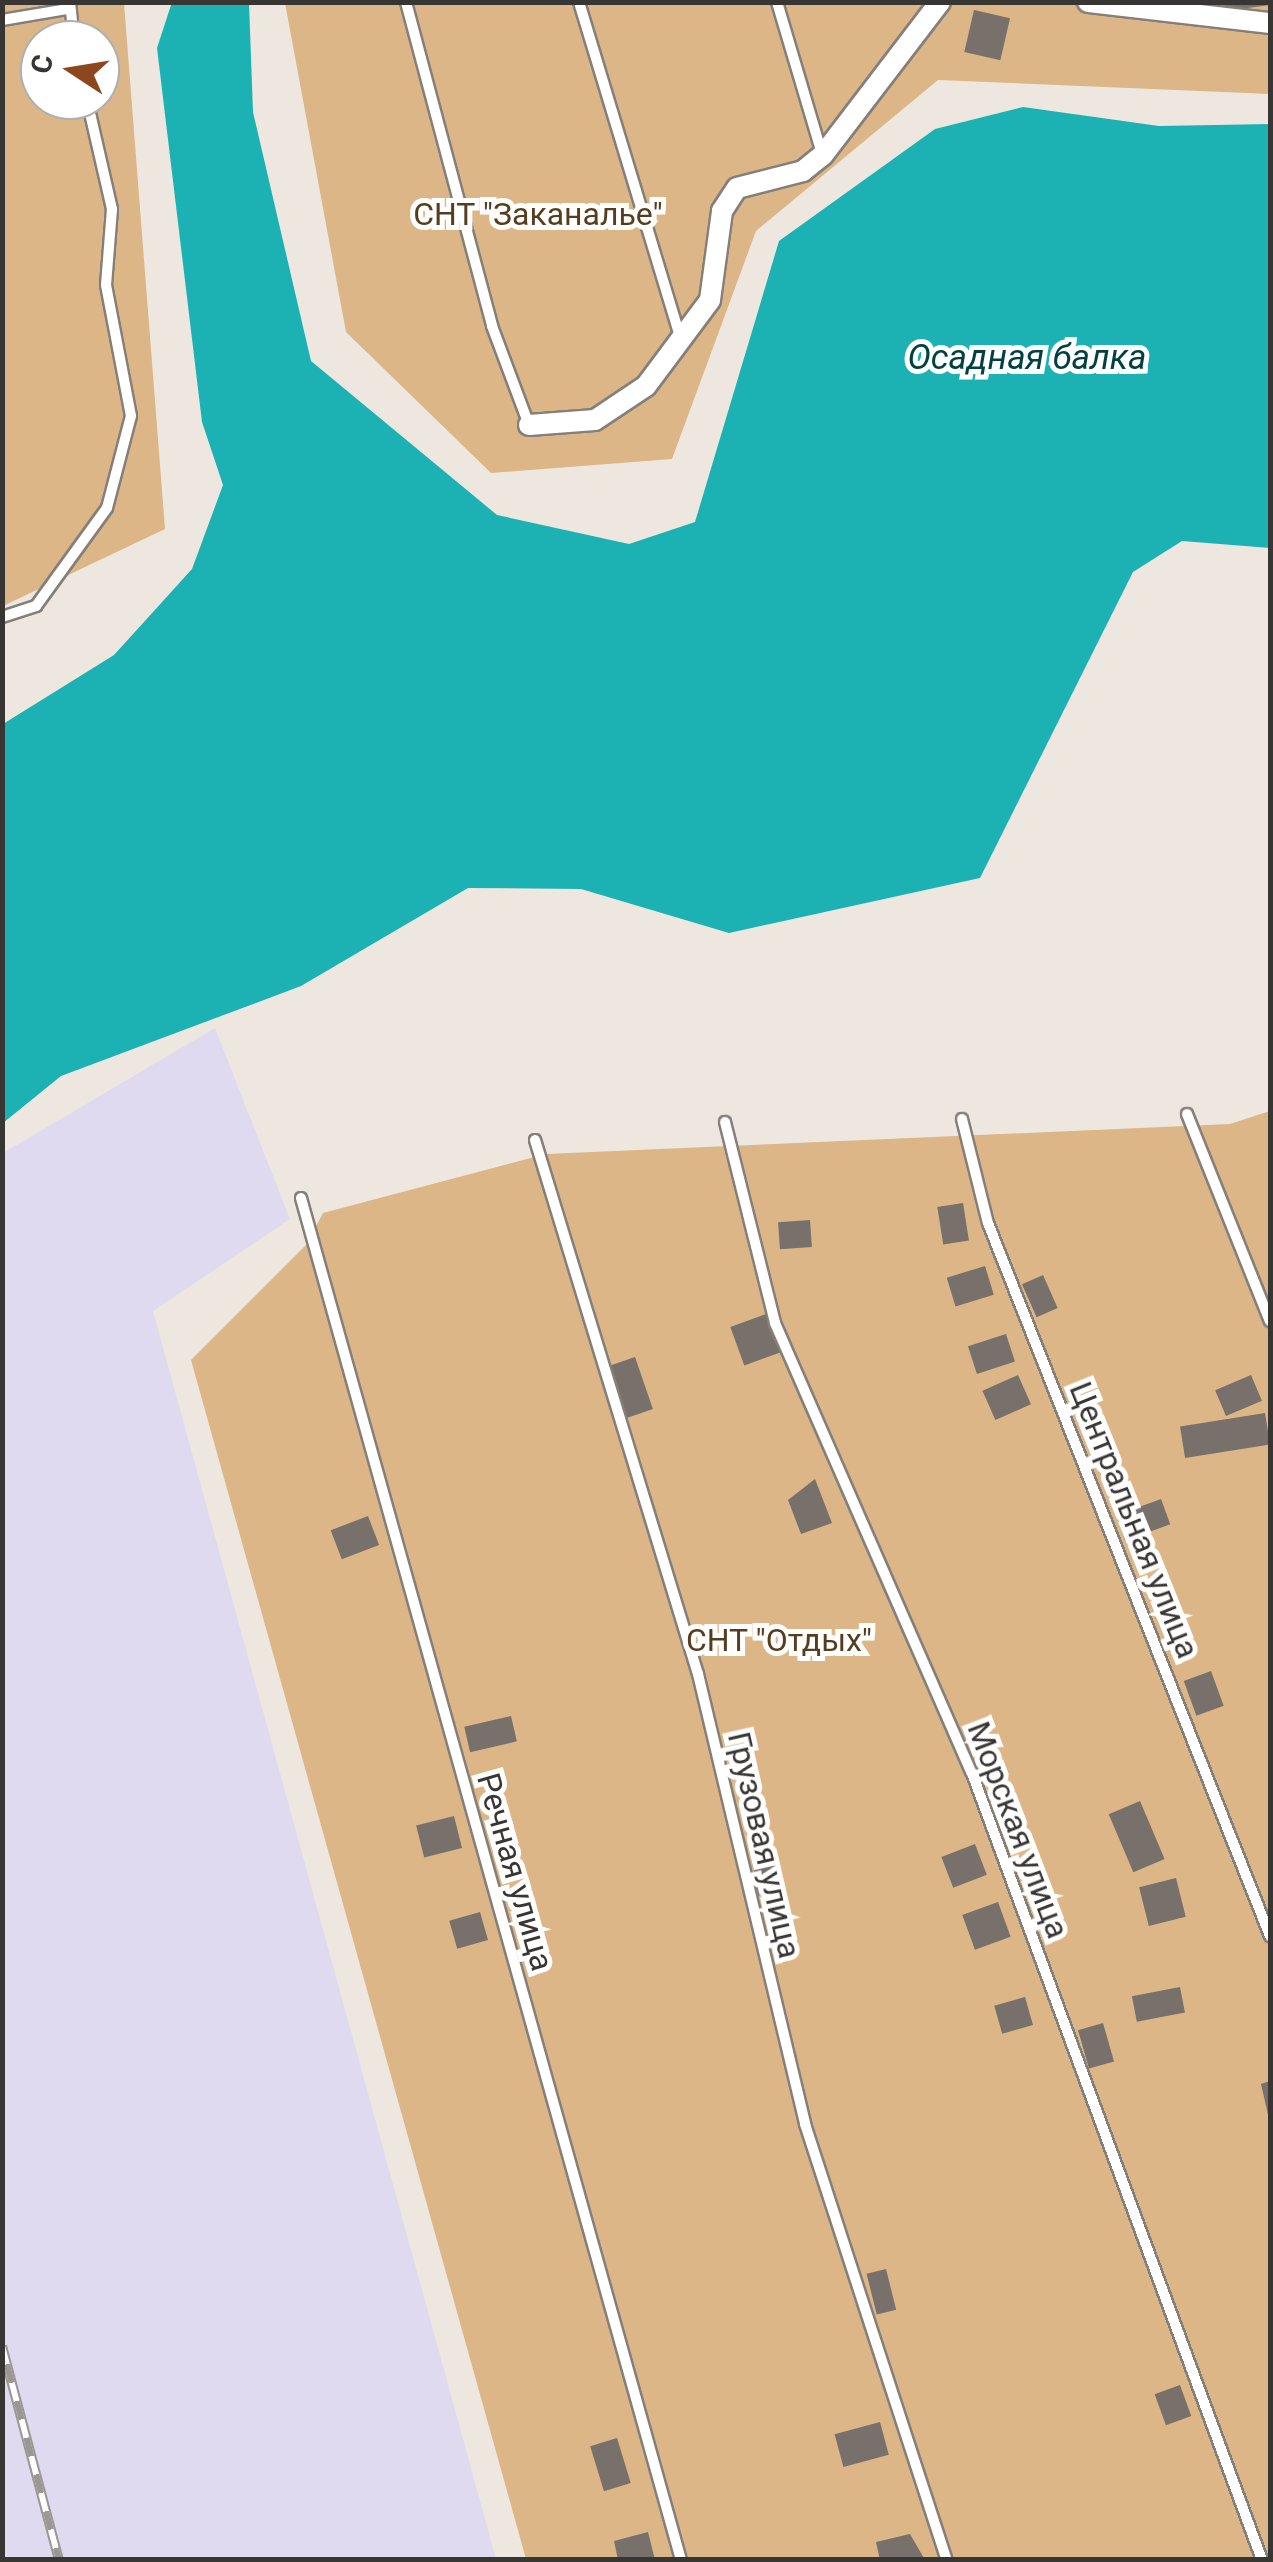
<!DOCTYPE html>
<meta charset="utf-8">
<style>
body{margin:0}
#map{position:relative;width:1273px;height:2562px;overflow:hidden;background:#ede7e0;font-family:Roboto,sans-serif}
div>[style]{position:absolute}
.industrial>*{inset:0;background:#e0daf0}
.green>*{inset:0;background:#ddb688}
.water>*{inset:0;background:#1cb2b4}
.building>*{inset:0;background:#77706b;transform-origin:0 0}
.roads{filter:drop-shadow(2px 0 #857f79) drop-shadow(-2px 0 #857f79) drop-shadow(0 2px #857f79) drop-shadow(0 -2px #857f79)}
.service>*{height:10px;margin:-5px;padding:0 5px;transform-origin:5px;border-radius:5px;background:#fff}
.minor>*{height:20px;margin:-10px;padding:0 10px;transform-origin:10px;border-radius:10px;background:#fff}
.rail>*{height:10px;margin-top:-5px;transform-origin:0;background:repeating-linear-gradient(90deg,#fff 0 19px,#9b9792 0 38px);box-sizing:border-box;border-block:2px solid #9b9792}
span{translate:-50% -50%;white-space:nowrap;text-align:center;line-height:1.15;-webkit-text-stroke:10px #fff;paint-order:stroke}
.park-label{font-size:32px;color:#563d1e}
.street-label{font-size:32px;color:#383633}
.water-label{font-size:35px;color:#014142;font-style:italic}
.frame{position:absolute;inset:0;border:5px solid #383633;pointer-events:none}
.north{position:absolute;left:20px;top:20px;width:100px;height:100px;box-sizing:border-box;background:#fff;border:2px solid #afafad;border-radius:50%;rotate:282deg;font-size:28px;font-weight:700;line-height:40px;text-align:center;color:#383633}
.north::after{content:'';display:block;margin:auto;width:35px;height:45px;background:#8c471e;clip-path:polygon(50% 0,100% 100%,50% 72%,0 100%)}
</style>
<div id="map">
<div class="industrial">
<i style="clip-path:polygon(215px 1028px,290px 1219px,153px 1311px,496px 2559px,3px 2559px,3px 1153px)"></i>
</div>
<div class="green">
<i style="clip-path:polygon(evenodd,3px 3px,124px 3px,165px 529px,3px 606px,3px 3px,40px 40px,100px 40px,100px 100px,40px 100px,40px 40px)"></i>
<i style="clip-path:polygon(285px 3px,1270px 3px,1270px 94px,938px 80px,756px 231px,672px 459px,491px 473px,346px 332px)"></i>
<i style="clip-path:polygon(1270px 1111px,1270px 2559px,526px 2559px,191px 1360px,306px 1245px,323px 1213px,546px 1154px,1230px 1124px)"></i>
</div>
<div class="water">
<i style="clip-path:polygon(172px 2px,249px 3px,253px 112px,311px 361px,497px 515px,629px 544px,695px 522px,779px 241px,935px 129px,1023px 107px,1159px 126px,1270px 124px,1270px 548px,1182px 541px,1133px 572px,980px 878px,729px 933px,581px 889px,468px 888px,301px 986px,61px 1076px,3px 1123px,3px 724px,114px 655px,192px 569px,223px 485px,202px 422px,157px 48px)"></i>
</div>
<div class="building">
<i style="clip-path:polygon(1224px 2px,1270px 2px,1270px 5px,1225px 11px)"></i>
<i style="left:974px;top:10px;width:37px;height:43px;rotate:13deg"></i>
<i style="left:963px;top:1203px;width:38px;height:26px;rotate:81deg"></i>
<i style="left:810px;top:1220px;width:27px;height:32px;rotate:86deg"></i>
<i style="left:985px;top:1266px;width:30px;height:40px;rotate:73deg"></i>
<i style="left:1043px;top:1275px;width:36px;height:23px;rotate:66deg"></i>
<i style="left:766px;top:1314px;width:41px;height:38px;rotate:70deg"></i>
<i style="left:1006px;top:1334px;width:29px;height:40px;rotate:72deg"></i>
<i style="left:635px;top:1357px;width:55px;height:33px;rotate:71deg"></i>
<i style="left:1018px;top:1375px;width:32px;height:39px;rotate:66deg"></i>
<i style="left:1251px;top:1375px;width:28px;height:39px;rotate:67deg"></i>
<i style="left:1265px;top:1413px;width:32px;height:86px;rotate:81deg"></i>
<i style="clip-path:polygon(815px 1479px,832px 1523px,801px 1534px,788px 1500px)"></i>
<i style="left:1161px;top:1499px;width:27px;height:48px;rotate:70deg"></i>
<i style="left:368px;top:1516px;width:31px;height:40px;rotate:69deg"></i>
<i style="left:1211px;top:1671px;width:37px;height:29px;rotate:70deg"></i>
<i style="left:511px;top:1716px;width:26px;height:48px;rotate:77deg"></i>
<i style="left:762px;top:1797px;width:28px;height:21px;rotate:80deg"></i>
<i style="left:1140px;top:1801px;width:63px;height:34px;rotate:67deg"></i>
<i style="left:454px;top:1816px;width:33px;height:39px;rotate:76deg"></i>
<i style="left:975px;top:1844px;width:33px;height:36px;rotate:69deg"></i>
<i style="left:774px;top:1855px;width:37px;height:23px;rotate:79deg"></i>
<i style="left:1176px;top:1878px;width:40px;height:38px;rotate:76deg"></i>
<i style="left:998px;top:1902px;width:37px;height:38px;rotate:70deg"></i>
<i style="left:480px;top:1912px;width:29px;height:32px;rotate:74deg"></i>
<i style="left:1180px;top:1987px;width:26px;height:49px;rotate:79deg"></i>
<i style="left:1025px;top:1997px;width:29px;height:32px;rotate:74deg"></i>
<i style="left:1103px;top:2023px;width:40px;height:26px;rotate:74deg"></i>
<i style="clip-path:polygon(1270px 2081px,1270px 2119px,1269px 2119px,1261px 2084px)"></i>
<i style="left:886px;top:2269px;width:42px;height:20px;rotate:76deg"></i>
<i style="left:1180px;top:2385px;width:33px;height:27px;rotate:70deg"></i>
<i style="left:880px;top:2422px;width:34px;height:47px;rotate:75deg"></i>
<i style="left:617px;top:2438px;width:47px;height:28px;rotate:73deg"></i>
<i style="clip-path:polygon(648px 2532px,655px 2560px,618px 2560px,614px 2541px)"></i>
<i style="clip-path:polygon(910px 2534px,925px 2560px,880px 2560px,876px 2542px)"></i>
</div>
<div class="roads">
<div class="service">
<i style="left:70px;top:2px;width:38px;rotate:84deg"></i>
<i style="left:406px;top:2px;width:335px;rotate:75.1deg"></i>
<i style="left:492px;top:326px;width:106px;rotate:69.5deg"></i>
<i style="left:579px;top:2px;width:350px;rotate:73.2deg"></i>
<i style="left:777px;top:2px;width:159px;rotate:73.5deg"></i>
<i style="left:2px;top:20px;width:67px;rotate:-9.5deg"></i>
<i style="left:2px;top:617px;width:36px;rotate:-18deg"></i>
<i style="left:36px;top:606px;width:121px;rotate:-54.1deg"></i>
<i style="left:107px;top:508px;width:95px;rotate:-75.4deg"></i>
<i style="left:131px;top:416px;width:133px;rotate:-100.8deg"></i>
<i style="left:106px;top:285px;width:76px;rotate:-85.5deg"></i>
<i style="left:112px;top:209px;width:112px;rotate:-102.9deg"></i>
<i style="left:1187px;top:1114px;width:223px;rotate:68.2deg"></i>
<i style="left:962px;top:1119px;width:107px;rotate:76deg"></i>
<i style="left:988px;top:1223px;width:767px;rotate:68.42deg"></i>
<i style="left:725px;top:1122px;width:207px;rotate:76deg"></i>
<i style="left:775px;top:1323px;width:491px;rotate:66.4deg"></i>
<i style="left:972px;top:1773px;width:839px;rotate:69.77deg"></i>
<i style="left:535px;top:1140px;width:558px;rotate:73.03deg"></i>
<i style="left:698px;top:1674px;width:463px;rotate:76.6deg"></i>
<i style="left:805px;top:2124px;width:459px;rotate:72deg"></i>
<i style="left:301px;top:1198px;width:1414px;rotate:74.41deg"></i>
</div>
<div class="minor">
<i style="left:1088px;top:2px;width:183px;rotate:6.6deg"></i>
<i style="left:529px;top:425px;width:66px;rotate:-4.3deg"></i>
<i style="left:595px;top:420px;width:61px;rotate:-33.7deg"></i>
<i style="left:646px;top:386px;width:107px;rotate:-53.3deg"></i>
<i style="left:710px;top:300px;width:90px;rotate:-82.3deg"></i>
<i style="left:722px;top:211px;width:27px;rotate:-57deg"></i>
<i style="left:737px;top:188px;width:68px;rotate:-14.4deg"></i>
<i style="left:803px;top:171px;width:26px;rotate:-39deg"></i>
<i style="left:823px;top:155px;width:193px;rotate:-52.6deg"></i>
</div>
</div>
<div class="rail">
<i style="left:2px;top:2346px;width:221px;rotate:75.1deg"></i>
</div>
<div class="park-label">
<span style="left:538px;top:214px">СНТ "Заканалье"</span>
<span style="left:779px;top:1640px">СНТ "Отдых"</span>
</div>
<div class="street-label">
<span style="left:1134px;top:1520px;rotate:68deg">Центральная улица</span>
<span style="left:1018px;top:1830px;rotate:69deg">Морская улица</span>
<span style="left:764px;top:1845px;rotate:77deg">Грузовая улица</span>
<span style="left:515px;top:1872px;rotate:74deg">Речная улица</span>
</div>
<div class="water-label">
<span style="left:1027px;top:358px">Осадная балка</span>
</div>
<div class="frame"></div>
<div class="north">С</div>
</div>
